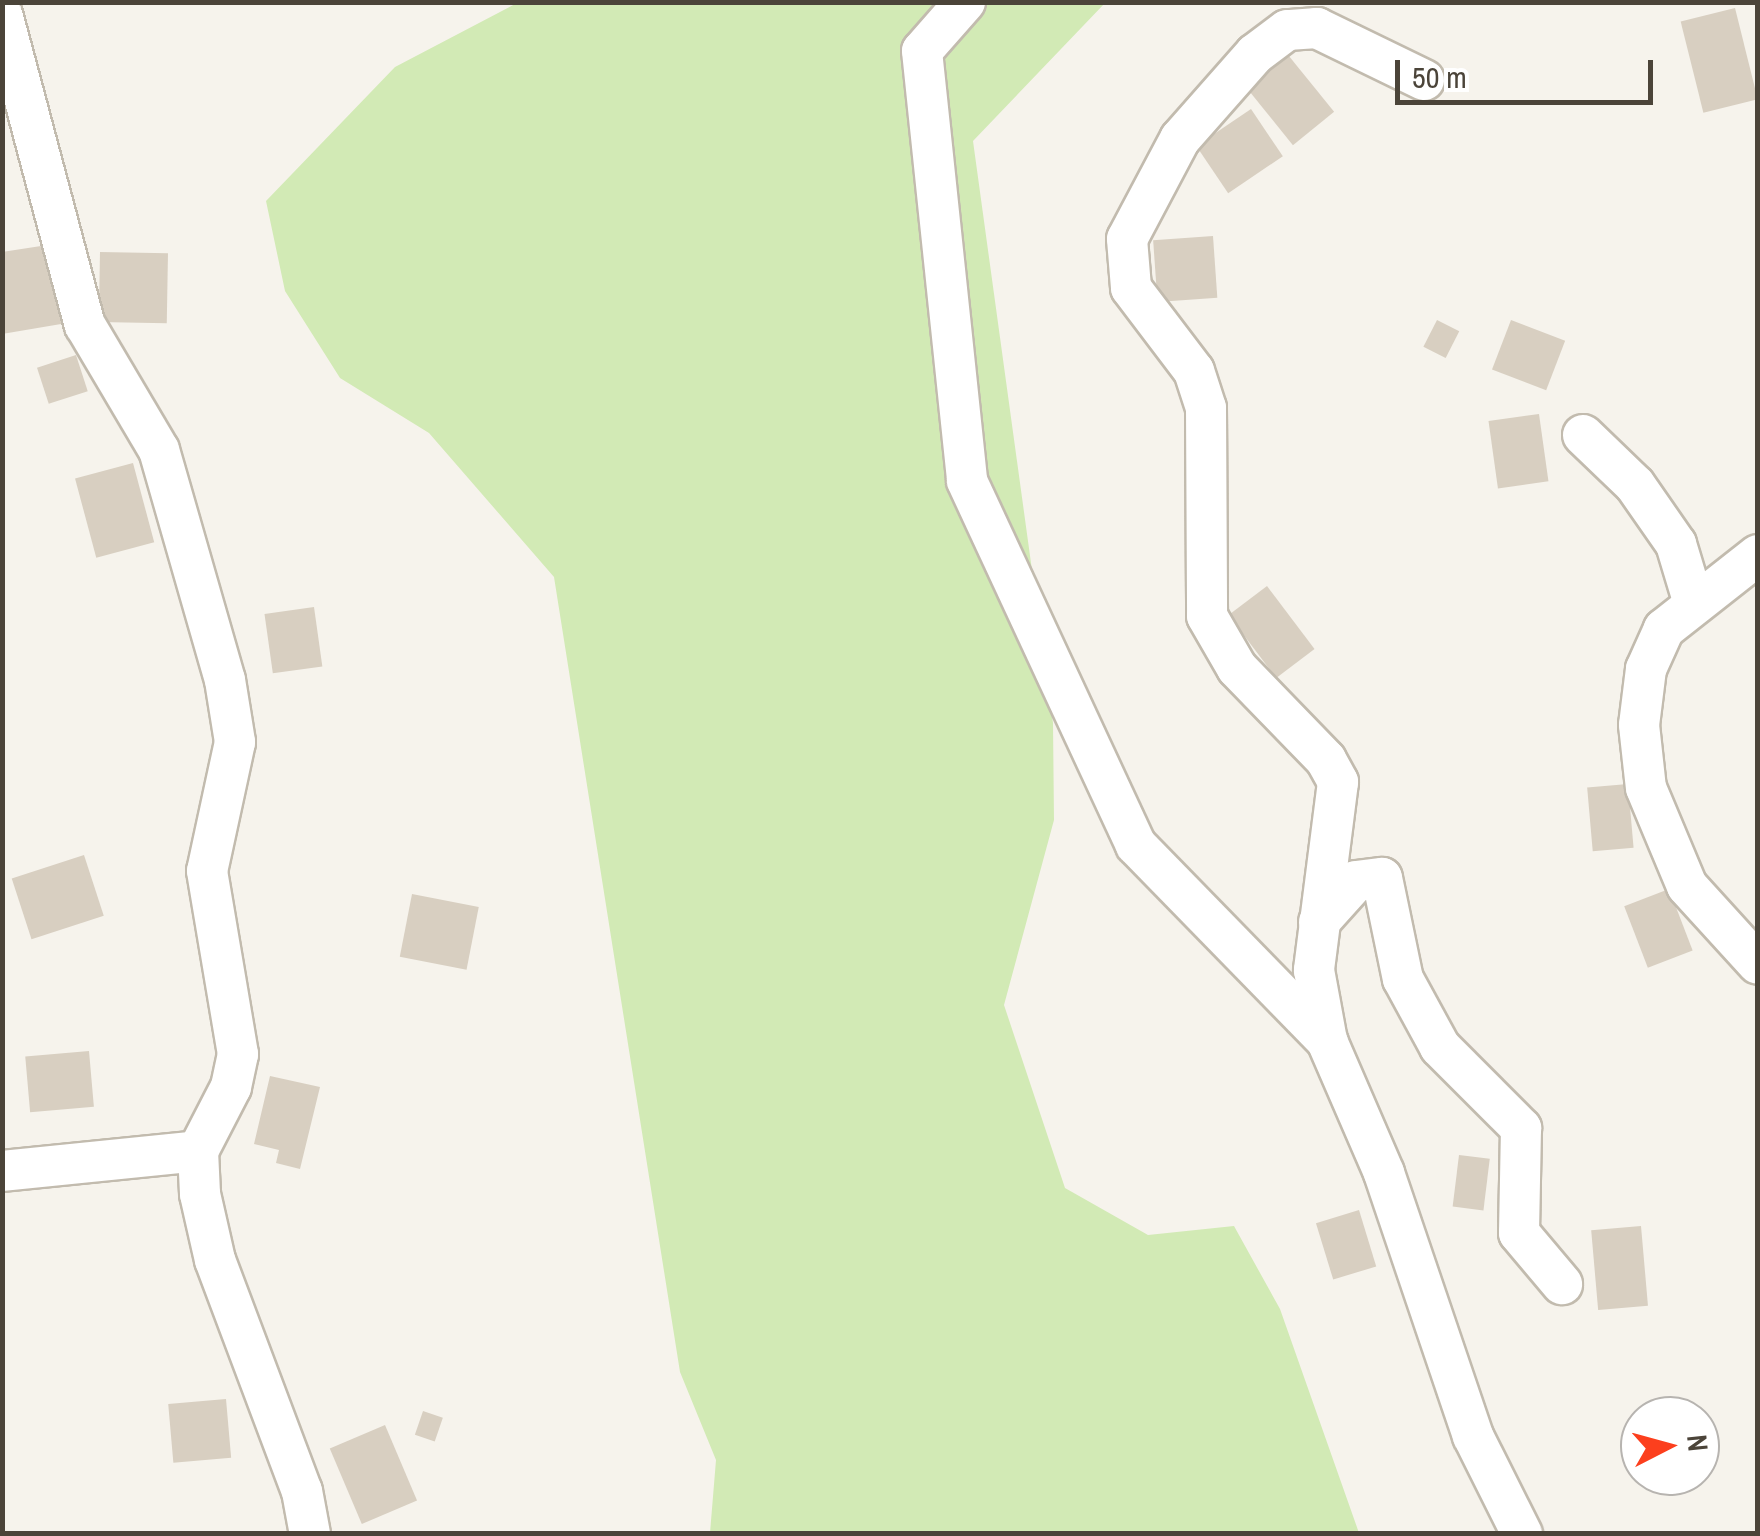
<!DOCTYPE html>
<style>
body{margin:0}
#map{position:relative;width:1760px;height:1536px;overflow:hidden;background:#f6f3ec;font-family:"Archivo Narrow",sans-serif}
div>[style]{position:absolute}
.green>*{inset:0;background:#d2eab5}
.building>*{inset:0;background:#d8cfc1;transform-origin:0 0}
.roads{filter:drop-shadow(2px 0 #c2bbae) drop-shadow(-2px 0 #c2bbae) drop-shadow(0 2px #c2bbae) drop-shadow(0 -2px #c2bbae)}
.minor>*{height:40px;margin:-20px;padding:0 20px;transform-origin:20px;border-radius:20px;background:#fff}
span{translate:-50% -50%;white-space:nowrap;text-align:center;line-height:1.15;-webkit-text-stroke:8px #fff;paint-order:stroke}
.frame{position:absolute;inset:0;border:5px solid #4b4439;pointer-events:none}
.north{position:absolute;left:1620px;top:1396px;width:100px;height:100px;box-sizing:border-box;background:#fff;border:2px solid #b7b4b0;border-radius:50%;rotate:84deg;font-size:28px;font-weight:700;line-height:40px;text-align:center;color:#4b4439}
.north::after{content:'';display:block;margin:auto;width:35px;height:45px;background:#fc3f1d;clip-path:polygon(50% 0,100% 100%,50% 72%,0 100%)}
.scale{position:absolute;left:1395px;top:60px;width:258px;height:45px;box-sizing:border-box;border:5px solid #4b4439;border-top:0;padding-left:12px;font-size:30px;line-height:35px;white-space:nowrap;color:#4b4439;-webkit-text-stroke:8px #fff;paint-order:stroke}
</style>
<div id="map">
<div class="green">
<i style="clip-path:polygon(517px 3px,1105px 3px,973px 141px,1053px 723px,1054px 820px,1004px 1005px,1065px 1188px,1148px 1235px,1234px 1226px,1280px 1309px,1359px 1533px,710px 1533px,716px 1460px,680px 1372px,554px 577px,429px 433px,340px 378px,285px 291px,266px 201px,395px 67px)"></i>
</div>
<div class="building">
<i style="left:1735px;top:8px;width:94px;height:56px;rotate:76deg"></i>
<i style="left:1280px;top:45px;width:86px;height:53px;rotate:51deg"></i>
<i style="left:1251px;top:109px;width:57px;height:66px;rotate:56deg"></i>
<i style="left:1213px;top:236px;width:62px;height:60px;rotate:86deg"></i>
<i style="clip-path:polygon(54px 244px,67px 323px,2px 334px,2px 252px)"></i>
<i style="left:100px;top:252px;width:68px;height:70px;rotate:1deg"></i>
<i style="left:1437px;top:320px;width:25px;height:30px;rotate:27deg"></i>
<i style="left:1511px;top:320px;width:58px;height:53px;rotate:21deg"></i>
<i style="left:76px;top:355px;width:38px;height:41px;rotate:72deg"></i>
<i style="left:1539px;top:414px;width:68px;height:51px;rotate:82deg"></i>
<i style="left:133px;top:463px;width:82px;height:60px;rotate:75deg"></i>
<i style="left:1267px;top:586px;width:79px;height:48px;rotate:53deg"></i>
<i style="left:314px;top:607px;width:60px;height:50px;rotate:82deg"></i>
<i style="left:1628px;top:784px;width:64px;height:41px;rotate:85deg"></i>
<i style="left:84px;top:855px;width:64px;height:76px;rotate:72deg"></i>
<i style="left:1669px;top:889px;width:66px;height:48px;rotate:69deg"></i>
<i style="left:412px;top:894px;width:68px;height:64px;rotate:11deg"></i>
<i style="left:89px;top:1051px;width:56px;height:64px;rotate:85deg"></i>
<i style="clip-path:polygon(270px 1076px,320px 1087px,300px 1169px,276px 1163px,279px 1150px,254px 1144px)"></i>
<i style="left:1459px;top:1155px;width:31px;height:52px;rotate:7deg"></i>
<i style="left:1359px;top:1210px;width:59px;height:45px;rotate:73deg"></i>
<i style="left:1641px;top:1226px;width:80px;height:50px;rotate:85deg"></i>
<i style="left:226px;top:1399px;width:59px;height:58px;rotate:85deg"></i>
<i style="left:423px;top:1411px;width:21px;height:25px;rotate:19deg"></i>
<i style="left:385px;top:1425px;width:82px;height:60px;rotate:67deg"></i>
</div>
<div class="roads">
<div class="minor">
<i style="left:965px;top:2px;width:65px;rotate:131.3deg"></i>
<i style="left:922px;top:51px;width:432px;rotate:84deg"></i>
<i style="left:967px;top:481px;width:401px;rotate:65.1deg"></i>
<i style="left:1136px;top:845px;width:274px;rotate:45.7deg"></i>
<i style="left:2px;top:14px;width:322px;rotate:75.1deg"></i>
<i style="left:85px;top:325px;width:145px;rotate:59.4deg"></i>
<i style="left:159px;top:450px;width:239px;rotate:74deg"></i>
<i style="left:225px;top:680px;width:63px;rotate:80.8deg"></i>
<i style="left:235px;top:742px;width:132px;rotate:102.2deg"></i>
<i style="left:207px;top:871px;width:186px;rotate:80.4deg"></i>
<i style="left:238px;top:1054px;width:34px;rotate:102deg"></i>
<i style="left:231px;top:1087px;width:72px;rotate:117.3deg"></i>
<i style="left:198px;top:1151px;width:43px;rotate:87.3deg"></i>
<i style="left:200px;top:1194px;width:68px;rotate:77.2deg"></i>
<i style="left:215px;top:1260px;width:247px;rotate:69.4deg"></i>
<i style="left:302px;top:1491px;width:44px;rotate:79.5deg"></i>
<i style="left:1424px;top:80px;width:119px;rotate:-154.1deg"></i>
<i style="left:1317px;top:28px;width:30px;rotate:176deg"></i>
<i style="left:1287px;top:30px;width:40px;rotate:143deg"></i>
<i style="left:1255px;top:54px;width:113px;rotate:131.4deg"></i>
<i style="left:1180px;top:139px;width:113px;rotate:117.9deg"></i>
<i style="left:1127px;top:239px;width:49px;rotate:85.3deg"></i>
<i style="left:1131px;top:288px;width:104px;rotate:52.8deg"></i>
<i style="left:1194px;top:371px;width:39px;rotate:72deg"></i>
<i style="left:1206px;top:408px;width:208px;rotate:89.7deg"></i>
<i style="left:1207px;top:616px;width:60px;rotate:60deg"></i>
<i style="left:1237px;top:668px;width:128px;rotate:45.9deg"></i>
<i style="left:1326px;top:760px;width:25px;rotate:61deg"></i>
<i style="left:1338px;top:782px;width:190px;rotate:97.3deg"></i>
<i style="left:1314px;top:970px;width:72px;rotate:79.6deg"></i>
<i style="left:1327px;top:1041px;width:144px;rotate:66.6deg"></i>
<i style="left:1384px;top:1173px;width:278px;rotate:71.3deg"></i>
<i style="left:1473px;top:1436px;width:110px;rotate:63.4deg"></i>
<i style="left:1583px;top:435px;width:72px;rotate:43.9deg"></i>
<i style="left:1635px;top:485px;width:72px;rotate:55.2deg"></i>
<i style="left:1676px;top:544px;width:63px;rotate:73.3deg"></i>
<i style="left:1758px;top:555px;width:120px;rotate:141.8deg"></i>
<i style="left:1664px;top:629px;width:44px;rotate:114.2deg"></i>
<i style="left:1646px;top:669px;width:56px;rotate:97.1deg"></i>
<i style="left:1639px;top:725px;width:63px;rotate:83.7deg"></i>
<i style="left:1646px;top:788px;width:106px;rotate:67.3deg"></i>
<i style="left:1687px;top:886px;width:105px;rotate:47.7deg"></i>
<i style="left:1319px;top:922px;width:55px;rotate:-47.9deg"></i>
<i style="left:1356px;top:881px;width:26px;rotate:-7deg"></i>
<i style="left:1382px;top:878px;width:103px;rotate:78.3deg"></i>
<i style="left:1403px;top:979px;width:77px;rotate:61.4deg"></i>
<i style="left:1440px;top:1047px;width:115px;rotate:45deg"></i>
<i style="left:1521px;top:1128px;width:105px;rotate:91.1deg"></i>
<i style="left:1519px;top:1233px;width:67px;rotate:49.9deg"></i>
<i style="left:2px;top:1171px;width:197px;rotate:-5.8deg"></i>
</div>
</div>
<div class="frame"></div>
<div class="north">N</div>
<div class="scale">50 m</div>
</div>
